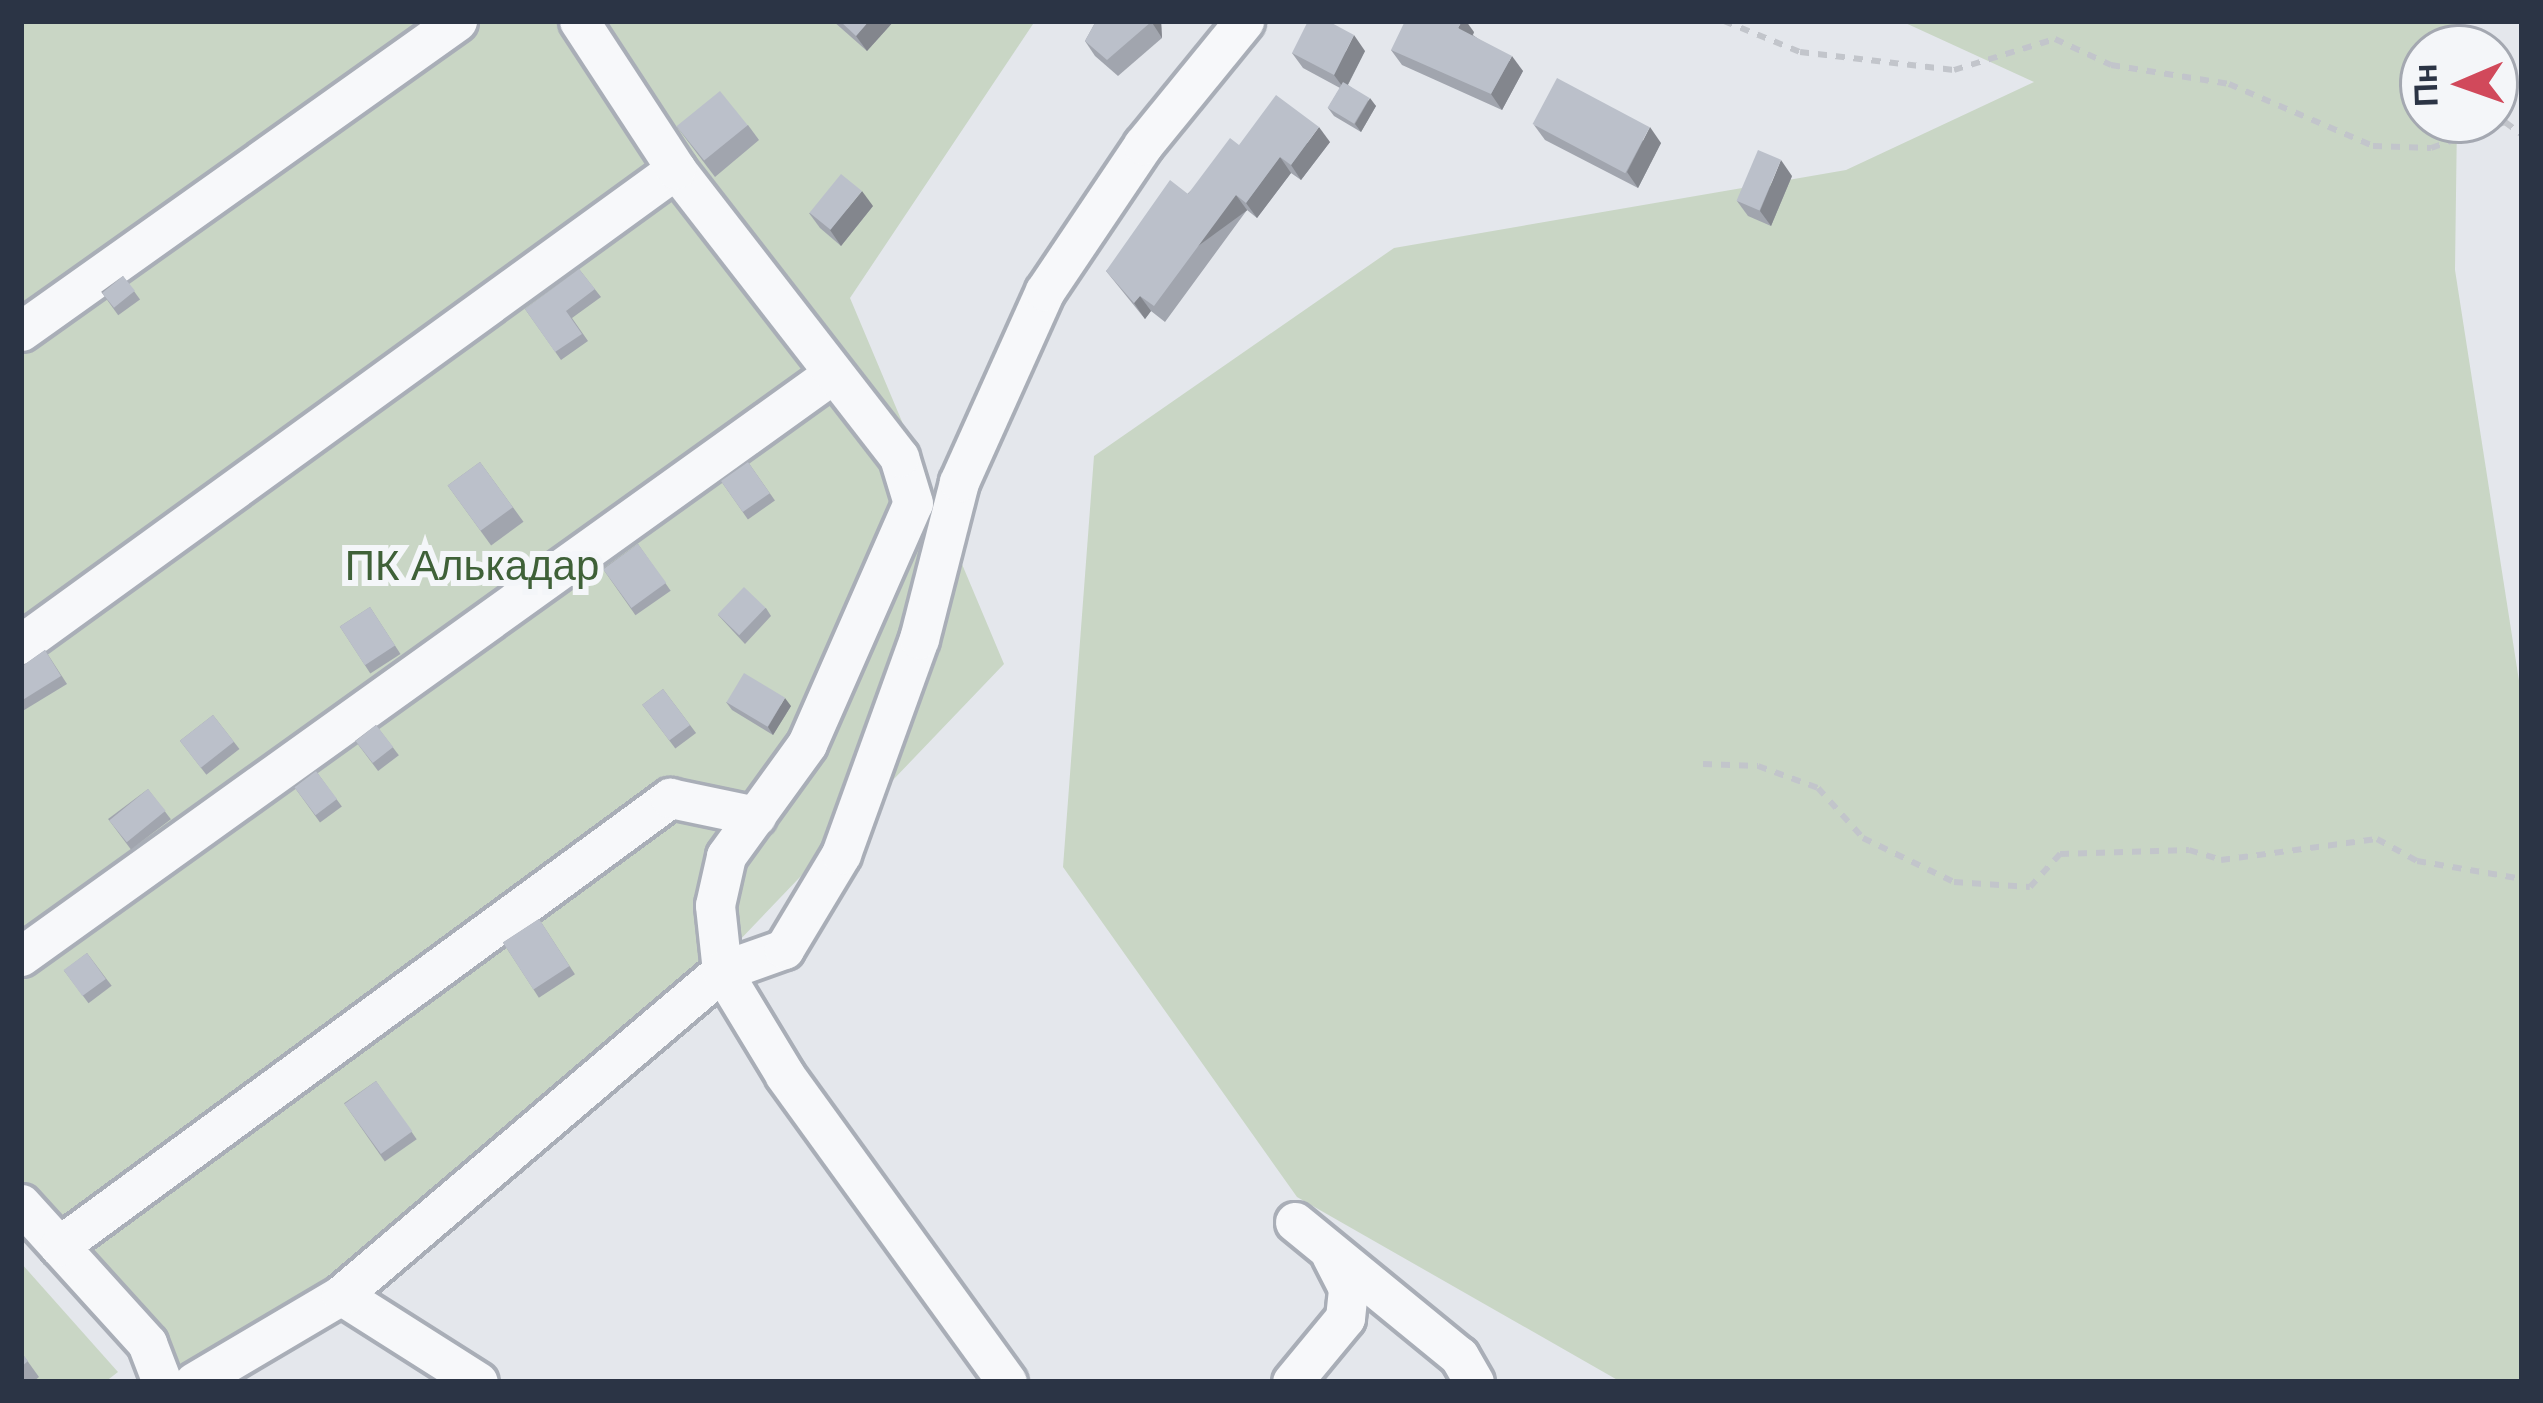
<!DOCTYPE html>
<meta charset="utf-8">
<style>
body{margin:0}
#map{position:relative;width:2543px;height:1403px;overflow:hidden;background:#e4e7ec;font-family:Arial,sans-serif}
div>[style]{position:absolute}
.green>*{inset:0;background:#c9d6c5}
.path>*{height:6px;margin-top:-3px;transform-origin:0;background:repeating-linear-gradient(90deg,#c2c5cb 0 9px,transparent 0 18px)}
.roads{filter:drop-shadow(3px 0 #a9aeb7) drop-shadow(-3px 0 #a9aeb7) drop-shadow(0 3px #a9aeb7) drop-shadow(0 -3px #a9aeb7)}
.minor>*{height:39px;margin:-19.5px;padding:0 19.5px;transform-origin:19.5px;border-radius:19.5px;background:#f7f8fa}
.wall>*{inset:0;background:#a1a5ae;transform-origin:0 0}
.shaded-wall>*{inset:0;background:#83868d;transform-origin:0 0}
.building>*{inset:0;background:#bbc0ca;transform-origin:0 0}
span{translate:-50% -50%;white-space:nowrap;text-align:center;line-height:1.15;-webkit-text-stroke:12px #f4f6f9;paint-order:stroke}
.park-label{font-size:42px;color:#3f6138}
.frame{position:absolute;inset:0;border:24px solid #2b3445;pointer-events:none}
.north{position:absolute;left:2399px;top:24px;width:120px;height:120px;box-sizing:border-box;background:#f4f6f9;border:3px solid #a4a8b1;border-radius:50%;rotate:268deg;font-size:33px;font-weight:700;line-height:48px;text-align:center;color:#2b3445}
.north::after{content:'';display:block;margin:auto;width:42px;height:54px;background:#d1495b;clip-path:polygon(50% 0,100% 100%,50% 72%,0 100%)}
</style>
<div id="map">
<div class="green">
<i style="clip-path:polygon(21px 21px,1035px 21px,850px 298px,1004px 664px,602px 1084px,177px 1382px,21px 1192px)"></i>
<i style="clip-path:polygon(1901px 21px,2458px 21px,2458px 48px,2423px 48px,2423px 120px,2457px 120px,2455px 270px,2522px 700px,2522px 1382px,1621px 1382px,1297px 1197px,1063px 867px,1094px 456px,1394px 248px,1846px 170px,2034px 82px)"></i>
<i style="clip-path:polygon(21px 1263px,118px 1372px,105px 1382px,21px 1382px)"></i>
</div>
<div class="path">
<i style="left:1724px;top:21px;width:82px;rotate:22.2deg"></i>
<i style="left:1800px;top:52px;width:155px;rotate:6.7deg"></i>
<i style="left:1954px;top:70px;width:106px;rotate:-17.1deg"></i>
<i style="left:2055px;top:39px;width:62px;rotate:24.9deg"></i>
<i style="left:2111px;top:65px;width:120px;rotate:9.1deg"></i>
<i style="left:2229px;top:84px;width:157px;rotate:23.3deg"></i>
<i style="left:2373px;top:146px;width:58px;rotate:2deg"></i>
<i style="left:2431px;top:148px;width:78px;rotate:-19.4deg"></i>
<i style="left:2505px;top:122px;width:21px;rotate:37deg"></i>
<i style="left:1703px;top:764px;width:55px;rotate:2.1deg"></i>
<i style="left:1758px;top:766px;width:64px;rotate:20.1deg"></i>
<i style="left:1818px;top:788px;width:67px;rotate:48deg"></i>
<i style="left:1863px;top:838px;width:101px;rotate:25.8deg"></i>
<i style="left:1954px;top:882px;width:76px;rotate:3.8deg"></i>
<i style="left:2030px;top:887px;width:45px;rotate:-47.7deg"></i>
<i style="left:2060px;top:854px;width:129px;rotate:-1.8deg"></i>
<i style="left:2189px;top:850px;width:34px;rotate:17deg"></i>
<i style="left:2221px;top:860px;width:157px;rotate:-7.7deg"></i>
<i style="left:2377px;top:839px;width:46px;rotate:28.8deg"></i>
<i style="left:2417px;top:861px;width:107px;rotate:9.7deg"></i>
</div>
<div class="roads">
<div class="minor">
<i style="left:21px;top:331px;width:535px;rotate:-35.41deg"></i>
<i style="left:21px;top:644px;width:809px;rotate:-35.95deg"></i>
<i style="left:21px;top:956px;width:997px;rotate:-35.65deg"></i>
<i style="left:21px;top:1204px;width:188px;rotate:47.8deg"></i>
<i style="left:147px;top:1343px;width:42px;rotate:69deg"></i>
<i style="left:1295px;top:1222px;width:212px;rotate:39.3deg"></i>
<i style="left:1459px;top:1356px;width:30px;rotate:60deg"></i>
<i style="left:59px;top:1246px;width:758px;rotate:-36.25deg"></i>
<i style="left:670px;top:798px;width:88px;rotate:11.8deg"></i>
<i style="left:341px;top:1295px;width:162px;rotate:32.4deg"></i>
<i style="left:194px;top:1382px;width:171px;rotate:-30.6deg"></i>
<i style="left:341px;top:1295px;width:500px;rotate:-40.38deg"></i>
<i style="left:722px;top:971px;width:66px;rotate:-96.1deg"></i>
<i style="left:715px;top:905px;width:50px;rotate:-77.3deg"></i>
<i style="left:726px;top:856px;width:138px;rotate:-54.1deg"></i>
<i style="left:807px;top:744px;width:263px;rotate:-66.3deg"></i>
<i style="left:913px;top:503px;width:48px;rotate:-106.9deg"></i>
<i style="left:899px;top:457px;width:364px;rotate:-127.8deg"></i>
<i style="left:676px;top:169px;width:177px;rotate:-123.2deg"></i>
<i style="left:1007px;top:1382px;width:379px;rotate:-125.9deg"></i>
<i style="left:785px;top:1075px;width:122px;rotate:-121.2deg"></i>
<i style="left:722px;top:971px;width:66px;rotate:-19.5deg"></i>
<i style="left:784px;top:949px;width:111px;rotate:-59deg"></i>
<i style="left:841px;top:854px;width:229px;rotate:-70.1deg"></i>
<i style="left:919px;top:639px;width:162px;rotate:-75.7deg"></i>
<i style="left:959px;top:482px;width:209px;rotate:-65.8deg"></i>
<i style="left:1045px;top:291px;width:176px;rotate:-56.1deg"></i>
<i style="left:1143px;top:145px;width:160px;rotate:-50.8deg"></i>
<i style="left:1292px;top:1382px;width:83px;rotate:-50.4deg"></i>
<i style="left:1345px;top:1318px;width:30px;rotate:-84deg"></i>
<i style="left:1348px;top:1288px;width:37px;rotate:-117deg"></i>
</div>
</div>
<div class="wall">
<i style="clip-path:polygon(833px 21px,894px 21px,867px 51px)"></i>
<i style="clip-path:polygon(1096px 21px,1161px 21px,1162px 38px,1118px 76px,1095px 56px,1085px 41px)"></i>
<i style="clip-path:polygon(1474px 32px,1473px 35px,1523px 71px,1502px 110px,1402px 65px,1391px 50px)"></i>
<i style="clip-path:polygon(1365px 51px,1348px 85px,1376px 106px,1361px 132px,1334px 116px,1328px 108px,1340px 88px,1303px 68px,1292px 53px)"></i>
<i style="clip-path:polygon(748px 125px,759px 140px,715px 177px,677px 127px)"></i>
<i style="clip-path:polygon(1534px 125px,1661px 143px,1638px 188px,1545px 140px)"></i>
<i style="clip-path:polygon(1330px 142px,1301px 180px,1291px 173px,1257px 218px,1247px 210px,1165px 322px,1151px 311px,1145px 319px,1106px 271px,1239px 145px)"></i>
<i style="clip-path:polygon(1792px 176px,1771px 226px,1748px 216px,1737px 201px)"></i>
<i style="clip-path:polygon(873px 206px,841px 246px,820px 228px,809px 213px)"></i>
<i style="clip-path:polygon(579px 269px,601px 297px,572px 318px,588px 341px,561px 360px,525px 309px)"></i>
<i style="left:123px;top:276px;width:29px;height:27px;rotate:54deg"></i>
<i style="left:480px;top:462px;width:74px;height:40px;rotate:54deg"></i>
<i style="left:748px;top:462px;width:47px;height:33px;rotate:55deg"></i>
<i style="left:638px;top:544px;width:57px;height:43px;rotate:55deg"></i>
<i style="left:370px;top:607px;width:56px;height:36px;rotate:57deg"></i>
<i style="clip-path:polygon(766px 608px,771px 616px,745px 644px,718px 615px)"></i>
<i style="clip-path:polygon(45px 650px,67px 684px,21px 712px,21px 667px)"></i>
<i style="left:663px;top:689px;width:55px;height:26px;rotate:53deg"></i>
<i style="clip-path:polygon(726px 702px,791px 706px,773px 735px,732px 710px)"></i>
<i style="left:213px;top:715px;width:43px;height:42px;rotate:52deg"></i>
<i style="left:376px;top:725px;width:38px;height:26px;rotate:53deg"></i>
<i style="left:316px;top:771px;width:44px;height:27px;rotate:54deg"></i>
<i style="left:148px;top:789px;width:38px;height:50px;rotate:53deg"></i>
<i style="left:539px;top:919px;width:66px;height:43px;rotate:57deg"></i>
<i style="left:87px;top:953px;width:41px;height:29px;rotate:53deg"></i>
<i style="left:376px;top:1081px;width:71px;height:39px;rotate:55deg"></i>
<i style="clip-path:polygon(21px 1352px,39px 1377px,33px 1382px,21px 1382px)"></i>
</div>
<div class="shaded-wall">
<i style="clip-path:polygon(869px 21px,894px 21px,867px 51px,856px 36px)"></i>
<i style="clip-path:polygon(1151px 21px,1161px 21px,1162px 38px)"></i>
<i style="clip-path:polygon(1462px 21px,1466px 21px,1474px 32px,1469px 43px,1458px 28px)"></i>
<i style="clip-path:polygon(1354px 35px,1365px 51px,1345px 90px,1334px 75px)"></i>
<i style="clip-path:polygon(1512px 56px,1523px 71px,1502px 110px,1491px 94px)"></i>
<i style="clip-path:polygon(1370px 98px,1376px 106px,1361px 132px,1355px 124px)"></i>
<i style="clip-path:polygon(1319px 127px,1330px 142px,1301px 180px,1291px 165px)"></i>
<i style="clip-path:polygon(1650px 127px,1661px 143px,1638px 188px,1627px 172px)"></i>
<i style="clip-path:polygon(1280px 157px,1291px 173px,1257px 218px,1246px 203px)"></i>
<i style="clip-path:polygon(1781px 160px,1792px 176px,1771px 226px,1760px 211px)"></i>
<i style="clip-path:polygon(862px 191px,873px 206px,841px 246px,830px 230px)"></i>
<i style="left:1236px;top:195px;width:19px;height:138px;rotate:54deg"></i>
<i style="clip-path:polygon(1140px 296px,1151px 311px,1145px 319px,1134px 303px)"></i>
<i style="clip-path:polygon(785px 698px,791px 706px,773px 735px,768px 727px)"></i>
</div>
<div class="building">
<i style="clip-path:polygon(840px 21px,869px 21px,856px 36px)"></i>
<i style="clip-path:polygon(1096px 21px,1151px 21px,1151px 22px,1107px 60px,1085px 41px)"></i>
<i style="clip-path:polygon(1308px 21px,1328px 21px,1354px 35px,1334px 75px,1292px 53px)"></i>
<i style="clip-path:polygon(1405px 21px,1462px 21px,1458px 28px,1512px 56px,1491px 94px,1391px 50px)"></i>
<i style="left:1557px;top:78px;width:105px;height:52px;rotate:28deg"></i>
<i style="left:1343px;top:82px;width:31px;height:30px;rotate:31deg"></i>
<i style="left:720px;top:91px;width:44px;height:56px;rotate:51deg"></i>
<i style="clip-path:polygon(1276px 95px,1319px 127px,1291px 165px,1280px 157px,1246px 203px,1236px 195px,1154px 306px,1140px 296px,1134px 303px,1106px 271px,1170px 180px,1188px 194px,1230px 138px,1239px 145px)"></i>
<i style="left:1758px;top:150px;width:25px;height:55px;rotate:23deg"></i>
<i style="left:841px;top:174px;width:27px;height:50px;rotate:39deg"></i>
<i style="clip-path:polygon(579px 269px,595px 289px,566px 311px,582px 334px,555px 352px,525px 309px)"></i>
<i style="left:123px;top:276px;width:19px;height:27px;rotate:51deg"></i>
<i style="left:480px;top:462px;width:56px;height:40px;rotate:54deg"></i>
<i style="left:748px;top:462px;width:38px;height:33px;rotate:55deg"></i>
<i style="left:638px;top:544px;width:48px;height:43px;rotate:54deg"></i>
<i style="left:744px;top:587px;width:30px;height:38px;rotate:44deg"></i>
<i style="left:370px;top:607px;width:46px;height:36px;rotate:57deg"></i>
<i style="clip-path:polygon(45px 650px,61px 676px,21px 701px,21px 667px)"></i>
<i style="left:744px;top:673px;width:48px;height:34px;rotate:31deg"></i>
<i style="left:663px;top:689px;width:45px;height:26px;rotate:53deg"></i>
<i style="left:213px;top:715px;width:34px;height:42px;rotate:52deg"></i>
<i style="left:376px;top:725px;width:28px;height:26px;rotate:52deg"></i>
<i style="left:316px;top:771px;width:35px;height:27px;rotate:53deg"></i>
<i style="left:148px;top:789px;width:28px;height:50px;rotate:51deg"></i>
<i style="left:539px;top:919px;width:56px;height:43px;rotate:57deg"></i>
<i style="left:87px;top:953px;width:32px;height:29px;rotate:54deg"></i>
<i style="left:376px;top:1081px;width:62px;height:39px;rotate:54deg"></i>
<i style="clip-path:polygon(21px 1352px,28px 1361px,21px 1367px)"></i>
</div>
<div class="park-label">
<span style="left:472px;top:566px">ПК Алькадар</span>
</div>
<div class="frame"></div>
<div class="north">Пн</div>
</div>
